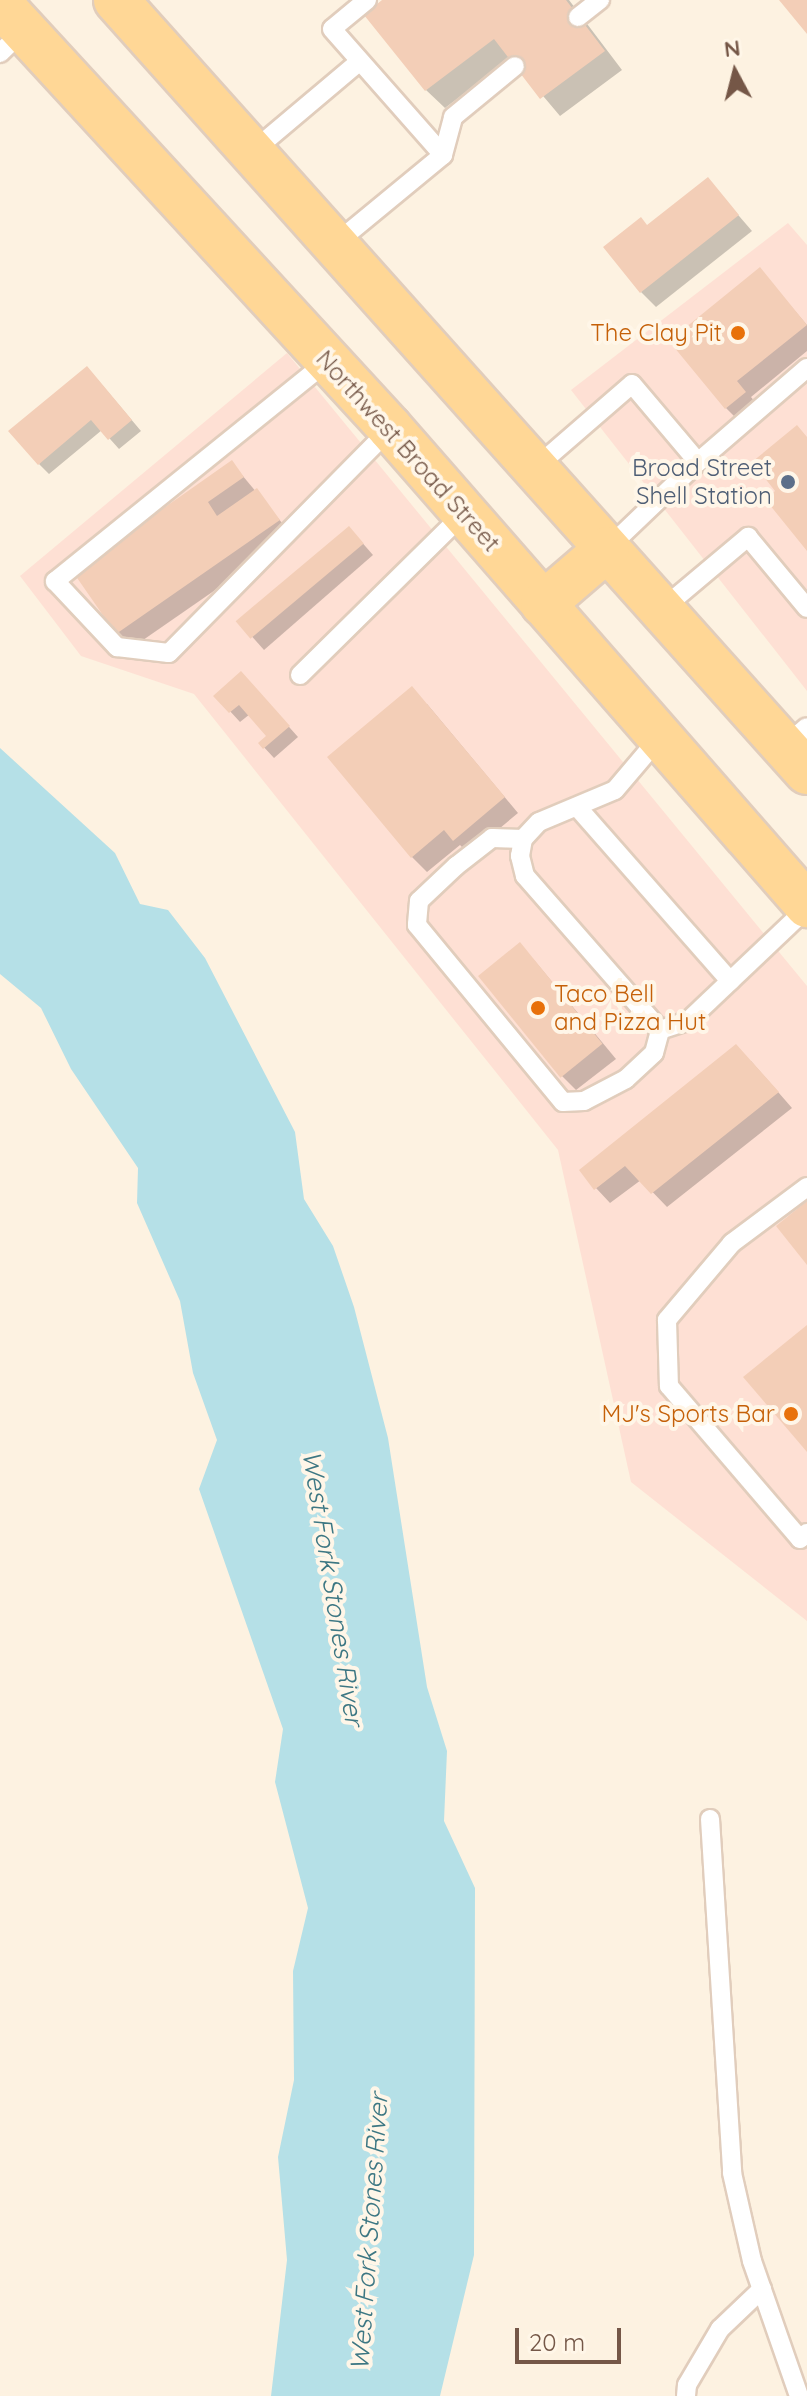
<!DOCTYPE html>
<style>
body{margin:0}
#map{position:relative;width:807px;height:2396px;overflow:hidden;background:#fdf2e1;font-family:Quicksand,sans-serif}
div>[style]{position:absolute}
.commercial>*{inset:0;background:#fee0d4}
.water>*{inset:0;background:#b5e0e7}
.shadow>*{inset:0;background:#0003}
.building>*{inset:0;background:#f3ceb7;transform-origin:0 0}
.roads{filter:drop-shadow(2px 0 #e1cdbc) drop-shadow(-2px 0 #e1cdbc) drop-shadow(0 2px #e1cdbc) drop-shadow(0 -2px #e1cdbc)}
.lane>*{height:18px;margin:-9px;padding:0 9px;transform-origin:9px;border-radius:9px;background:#fff}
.primary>*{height:44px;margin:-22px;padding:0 22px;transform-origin:22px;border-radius:22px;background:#ffd796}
.dots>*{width:22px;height:22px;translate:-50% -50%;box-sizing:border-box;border:4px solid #fff6e8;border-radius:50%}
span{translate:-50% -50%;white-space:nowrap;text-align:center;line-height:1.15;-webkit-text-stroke:8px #fff6e8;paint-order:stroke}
.food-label{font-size:24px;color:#c56008}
.right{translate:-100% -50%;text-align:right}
.left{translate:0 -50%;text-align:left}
.street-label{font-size:24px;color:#755747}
.service-label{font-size:24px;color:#4e5e75}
.water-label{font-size:26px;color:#3d7783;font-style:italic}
.north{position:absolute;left:695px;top:32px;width:80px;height:80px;-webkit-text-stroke:6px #fff6e8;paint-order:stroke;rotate:353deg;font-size:22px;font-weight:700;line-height:32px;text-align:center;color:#755747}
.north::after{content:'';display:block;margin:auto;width:28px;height:36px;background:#755747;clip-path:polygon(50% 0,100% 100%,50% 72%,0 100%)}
.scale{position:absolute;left:515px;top:2328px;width:106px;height:36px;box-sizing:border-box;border:4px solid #755747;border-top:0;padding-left:10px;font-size:24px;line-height:28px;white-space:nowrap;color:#755747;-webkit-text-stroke:6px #fff6e8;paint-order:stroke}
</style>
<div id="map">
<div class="commercial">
<i style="clip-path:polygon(788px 223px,807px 245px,807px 691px,571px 390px)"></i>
<i style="clip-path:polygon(287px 353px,807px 986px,807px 1621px,631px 1482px,558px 1150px,194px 694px,81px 656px,20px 576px)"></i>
</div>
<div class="water">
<i style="clip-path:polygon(0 748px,115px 853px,140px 904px,168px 910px,205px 958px,295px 1132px,304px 1199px,333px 1246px,354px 1307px,388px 1438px,427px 1687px,447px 1751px,444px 1821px,475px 1888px,474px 2255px,440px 2396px,271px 2396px,287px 2260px,278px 2157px,294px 2080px,293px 1971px,308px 1908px,275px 1782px,283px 1729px,199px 1489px,217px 1440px,193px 1373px,180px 1301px,137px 1203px,138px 1168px,71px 1069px,41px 1008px,0 974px)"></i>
</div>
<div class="shadow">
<i style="clip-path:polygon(386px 0,569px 0,622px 70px,560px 116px,511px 58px,445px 108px,426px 90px)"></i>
<i style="clip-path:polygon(708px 180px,752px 231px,656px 307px,641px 292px)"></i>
<i style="clip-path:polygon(760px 270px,807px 325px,807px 351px,751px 397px,760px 408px,741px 423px,726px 408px)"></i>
<i style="clip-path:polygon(97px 379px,141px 431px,119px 449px,102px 430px,49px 474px,39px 464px)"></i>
<i style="clip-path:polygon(232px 463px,293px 536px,133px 647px,118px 632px)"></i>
<i style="clip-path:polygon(359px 539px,373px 555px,264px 650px,240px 623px)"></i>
<i style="clip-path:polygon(251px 684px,298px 737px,274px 758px,261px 744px,269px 736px,250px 714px,240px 722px,216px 696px)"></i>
<i style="clip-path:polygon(427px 704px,518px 813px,469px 854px,460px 845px,427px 872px,412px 857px)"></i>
<i style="clip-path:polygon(534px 960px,616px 1059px,576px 1090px,561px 1075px)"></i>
<i style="clip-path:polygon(751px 1061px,792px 1108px,667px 1207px,641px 1180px,610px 1203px,596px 1188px)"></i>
</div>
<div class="building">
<i style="clip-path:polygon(382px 0,566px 0,605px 51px,540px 99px,494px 39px,425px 91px,364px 15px)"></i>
<i style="clip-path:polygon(779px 0,807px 0,807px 34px)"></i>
<i style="clip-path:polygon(708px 177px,739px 215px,640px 293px,603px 247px,641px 217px,647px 225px)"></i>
<i style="clip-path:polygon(760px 267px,807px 325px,737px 381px,746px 392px,725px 409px,669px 341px)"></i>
<i style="clip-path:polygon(87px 366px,132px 420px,108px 440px,91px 420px,38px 465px,8px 431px)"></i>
<i style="clip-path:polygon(797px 425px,807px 437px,807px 551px,765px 499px,775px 491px,752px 462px)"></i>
<i style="clip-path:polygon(232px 460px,244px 477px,208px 502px,217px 516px,257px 488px,280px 520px,116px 634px,73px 572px)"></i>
<i style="left:349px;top:526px;width:23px;height:148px;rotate:50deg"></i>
<i style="clip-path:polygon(241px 671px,290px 726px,263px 749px,258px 743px,266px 736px,239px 705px,229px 713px,213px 696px)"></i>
<i style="clip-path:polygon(412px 686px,505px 797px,453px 841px,444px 830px,411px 858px,327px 757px)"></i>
<i style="left:520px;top:942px;width:131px;height:54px;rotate:51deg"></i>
<i style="clip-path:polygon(736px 1044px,779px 1092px,651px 1194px,625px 1166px,594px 1190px,579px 1170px)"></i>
<i style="clip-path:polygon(807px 1201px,807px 1265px,776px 1226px)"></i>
<i style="clip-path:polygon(807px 1325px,807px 1452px,743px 1377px)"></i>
</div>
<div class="roads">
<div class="lane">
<i style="left:367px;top:0;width:45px;rotate:140.4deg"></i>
<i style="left:332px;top:29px;width:168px;rotate:48.6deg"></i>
<i style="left:578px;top:17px;width:28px;rotate:-38deg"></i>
<i style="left:0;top:53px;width:33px;rotate:-44deg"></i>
<i style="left:252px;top:152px;width:141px;rotate:-40.1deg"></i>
<i style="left:335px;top:244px;width:140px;rotate:-39.5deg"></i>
<i style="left:443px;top:155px;width:39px;rotate:-75deg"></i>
<i style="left:453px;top:117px;width:80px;rotate:-39.4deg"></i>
<i style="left:328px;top:361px;width:351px;rotate:141.1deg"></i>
<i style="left:55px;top:581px;width:91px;rotate:46.8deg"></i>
<i style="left:117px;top:647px;width:52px;rotate:6.6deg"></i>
<i style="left:169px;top:653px;width:315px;rotate:-45.4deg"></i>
<i style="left:698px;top:462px;width:144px;rotate:-40.8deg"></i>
<i style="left:535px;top:468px;width:128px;rotate:-40.9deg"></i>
<i style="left:632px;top:384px;width:102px;rotate:49.8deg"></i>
<i style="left:698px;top:462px;width:126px;rotate:136.3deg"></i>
<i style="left:661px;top:610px;width:114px;rotate:-40deg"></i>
<i style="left:748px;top:537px;width:92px;rotate:50.3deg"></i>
<i style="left:300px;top:675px;width:231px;rotate:-44.6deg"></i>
<i style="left:784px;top:747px;width:30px;rotate:-41deg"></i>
<i style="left:579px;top:809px;width:229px;rotate:48.7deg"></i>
<i style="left:523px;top:839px;width:31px;rotate:-178deg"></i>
<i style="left:492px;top:838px;width:46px;rotate:142.1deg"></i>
<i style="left:456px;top:866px;width:51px;rotate:136.6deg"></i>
<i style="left:419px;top:901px;width:24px;rotate:95deg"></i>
<i style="left:417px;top:925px;width:229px;rotate:50.5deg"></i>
<i style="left:563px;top:1102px;width:21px;rotate:-3deg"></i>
<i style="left:584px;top:1101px;width:47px;rotate:-27.6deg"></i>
<i style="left:626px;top:1079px;width:38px;rotate:-43deg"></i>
<i style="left:654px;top:1053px;width:24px;rotate:-75deg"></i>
<i style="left:660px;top:1030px;width:205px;rotate:-131.2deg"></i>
<i style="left:525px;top:876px;width:21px;rotate:-104deg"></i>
<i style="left:520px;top:856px;width:17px;rotate:-80deg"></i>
<i style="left:523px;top:839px;width:23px;rotate:-47deg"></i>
<i style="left:539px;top:822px;width:82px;rotate:-22.8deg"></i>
<i style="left:615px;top:790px;width:70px;rotate:-49.7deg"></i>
<i style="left:660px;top:1030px;width:29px;rotate:-18deg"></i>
<i style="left:688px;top:1021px;width:164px;rotate:-43.5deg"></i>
<i style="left:807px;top:1187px;width:94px;rotate:143.3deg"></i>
<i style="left:732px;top:1243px;width:101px;rotate:130.2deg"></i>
<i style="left:667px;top:1320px;width:66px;rotate:88.3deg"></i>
<i style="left:669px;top:1386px;width:201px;rotate:49.4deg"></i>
<i style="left:800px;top:1539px;width:9px;rotate:-41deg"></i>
<i style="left:710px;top:1819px;width:355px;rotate:86.4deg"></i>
<i style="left:732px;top:2173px;width:90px;rotate:77.2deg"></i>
<i style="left:752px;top:2261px;width:143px;rotate:70.8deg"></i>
<i style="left:686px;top:2396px;width:11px;rotate:-85deg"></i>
<i style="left:687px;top:2385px;width:65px;rotate:-59.5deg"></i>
<i style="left:720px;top:2329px;width:58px;rotate:-43.6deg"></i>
</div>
<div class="primary">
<i style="left:116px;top:0;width:1036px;rotate:48.17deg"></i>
<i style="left:0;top:4px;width:576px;rotate:47.39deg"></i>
<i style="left:390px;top:428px;width:634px;rotate:48.84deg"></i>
<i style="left:543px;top:604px;width:84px;rotate:-40.7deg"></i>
</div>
</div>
<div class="dots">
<i style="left:738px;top:333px;background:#e8710a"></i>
<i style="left:788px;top:482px;background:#5c6f8a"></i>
<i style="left:538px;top:1008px;background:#e8710a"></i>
<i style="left:791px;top:1414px;background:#e8710a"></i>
</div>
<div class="food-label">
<span class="right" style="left:722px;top:333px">The Clay Pit</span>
<span class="left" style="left:554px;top:1008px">Taco Bell<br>and Pizza Hut</span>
<span class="right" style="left:775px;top:1414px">MJ's Sports Bar</span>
</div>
<div class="street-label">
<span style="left:408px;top:451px;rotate:48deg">Northwest Broad Street</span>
</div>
<div class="service-label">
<span class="right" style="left:772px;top:482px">Broad Street<br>Shell Station</span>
</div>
<div class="water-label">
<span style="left:333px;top:1588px;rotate:81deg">West Fork Stones River</span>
<span style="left:369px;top:2232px;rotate:-86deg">West Fork Stones River</span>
</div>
<div class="north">N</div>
<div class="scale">20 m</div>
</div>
